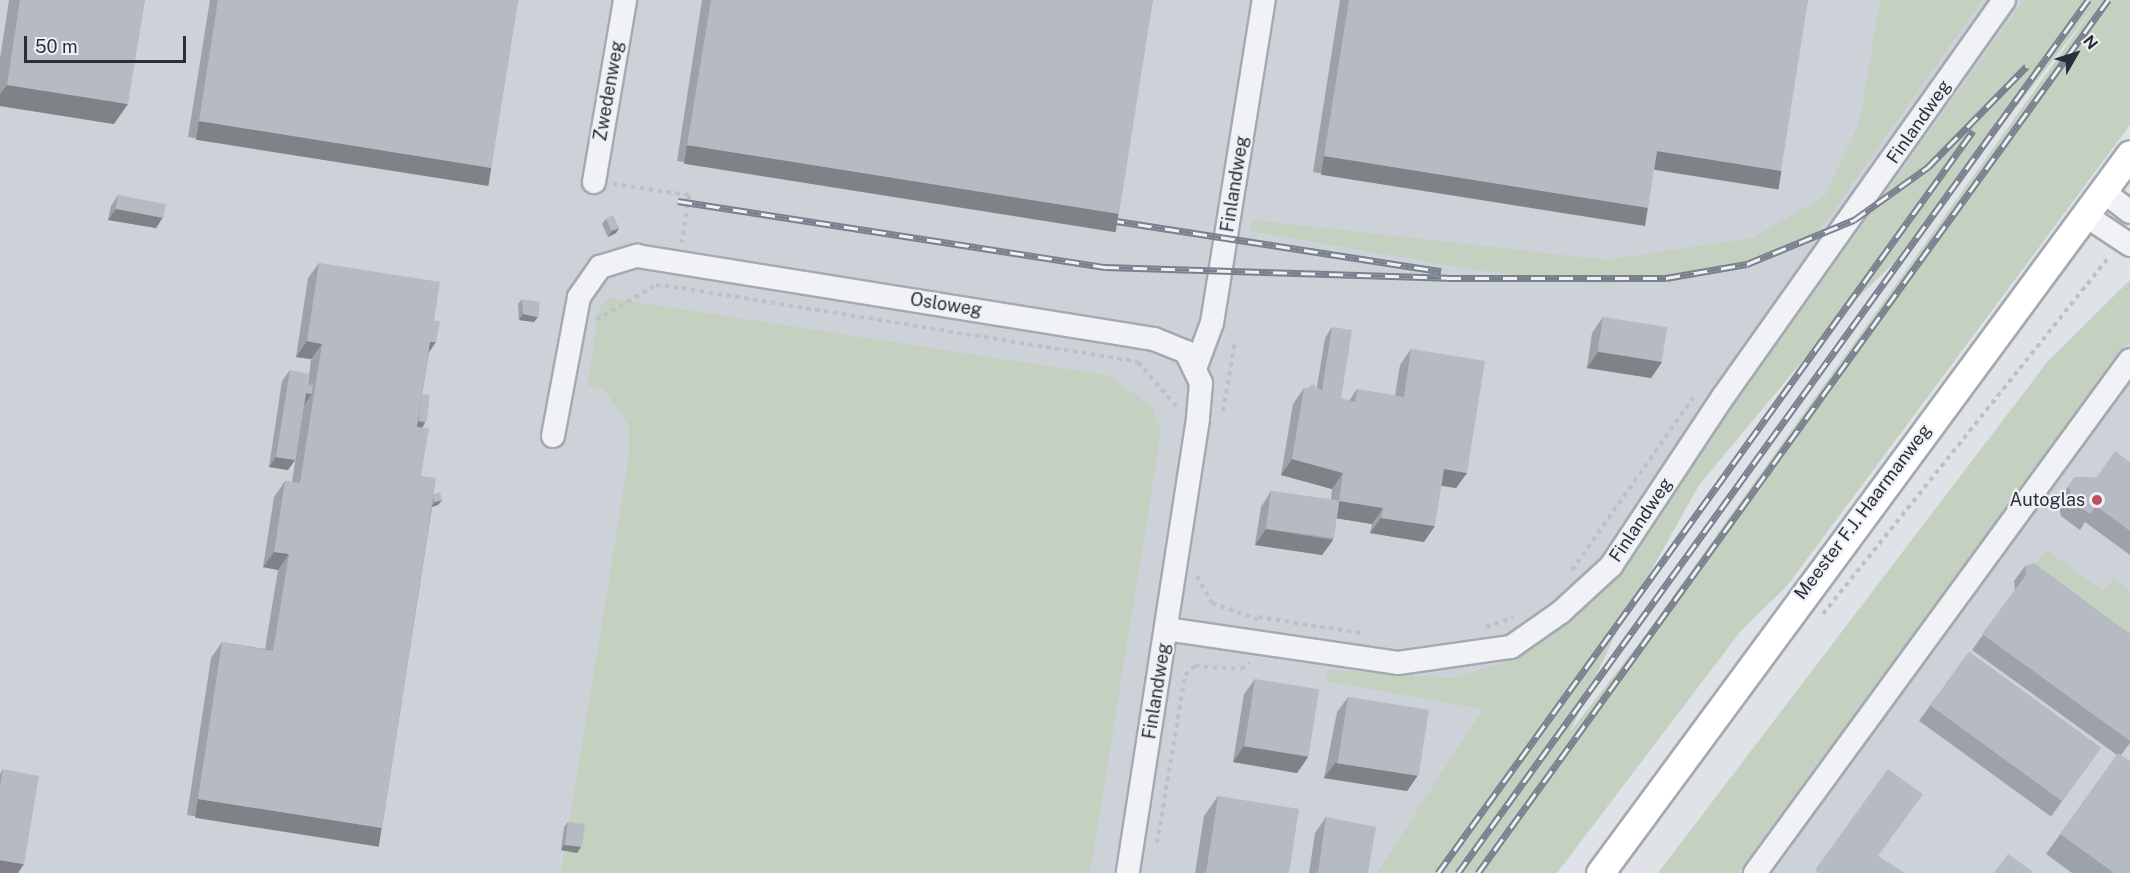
<!DOCTYPE html>
<style>
body{margin:0}
#map{position:relative;width:2130px;height:873px;overflow:hidden;background:#dfe2e7;font-family:"Public Sans",sans-serif}
div>[style]{position:absolute}
.built>*{inset:0;background:#cdd1d8}
.green>*{inset:0;background:#c4d0c0}
.path>*{height:4px;margin-top:-2px;transform-origin:0;background:repeating-linear-gradient(90deg,#bdc0c5 0 4.5px,transparent 0 9px)}
.roads{filter:drop-shadow(2px 0 #a5a9b0) drop-shadow(-2px 0 #a5a9b0) drop-shadow(0 2px #a5a9b0) drop-shadow(0 -2px #a5a9b0)}
.minor>*{height:22px;margin:-11px;padding:0 11px;transform-origin:11px;border-radius:11px;background:#f1f2f5}
.major>*{height:27px;margin:-13.5px;padding:0 13.5px;transform-origin:13.5px;border-radius:13.5px;background:#fff}
.rail>*{height:7px;margin-top:-3.5px;transform-origin:0;background:repeating-linear-gradient(90deg,#eef0f4 0 14px,#79818f 0 28px);box-sizing:border-box;border-block:2px solid #79818f}
.wall>*{inset:0;background:#9da1a8;transform-origin:0 0}
.shaded-wall>*{inset:0;background:#7f8388;transform-origin:0 0}
.building>*{inset:0;background:#b6bbc3;transform-origin:0 0}
.dots>*{width:16px;height:16px;translate:-50% -50%;box-sizing:border-box;border:3px solid #eef0f4;border-radius:50%}
span{translate:-50% -50%;white-space:nowrap;text-align:center;line-height:1.15;-webkit-text-stroke:4.5px #eef0f4;paint-order:stroke}
.street-label{font-size:18px;color:#29303c}
.poi-label{font-size:18px;color:#29303c}
.right{translate:-100% -50%;text-align:right}
.north{position:absolute;left:2046px;top:24px;width:60px;height:60px;-webkit-text-stroke:4px #eef0f4;paint-order:stroke;rotate:51deg;font-size:16px;font-weight:700;line-height:24px;text-align:center;color:#29303c}
.north::after{content:'';display:block;margin:auto;width:21px;height:27px;background:#29303c;clip-path:polygon(50% 0,100% 100%,50% 72%,0 100%)}
.scale{position:absolute;left:24px;top:36px;width:162px;height:27px;box-sizing:border-box;border:3px solid #29303c;border-top:0;padding-left:8px;font-size:18px;line-height:21px;white-space:nowrap;color:#29303c;-webkit-text-stroke:4px #eef0f4;paint-order:stroke}
</style>
<div id="map">
<div class="built">
<i style="clip-path:polygon(0 0,2063px 0,1400px 873px,0 873px)"></i>
<i style="clip-path:polygon(2130px 301px,2130px 873px,1708px 873px)"></i>
</div>
<div class="green">
<i style="clip-path:polygon(1880px 0,1982px 0,1811px 242px,1776px 257px,1691px 276px,1601px 284px,1476px 270px,1250px 231px,1253px 220px,1607px 260px,1752px 238px,1825px 196px,1860px 121px)"></i>
<i style="clip-path:polygon(evenodd,2024px 0,2130px 0,2130px 125px,1787px 586px,1740px 632px,1557px 873px,1377px 873px,1483px 709px,1326px 681px,1328px 670px,1451px 678px,1506px 662px,1550px 637px,1596px 597px,2024px 0,2095px 6px,1643px 638px,1570px 732px,1613px 639px,1699px 485px,1845px 310px,1897px 260px,2095px 6px)"></i>
<i style="clip-path:polygon(2130px 280px,2130px 339px,1737px 873px,1658px 873px,2048px 361px)"></i>
<i style="clip-path:polygon(608px 298px,1106px 375px,1152px 406px,1161px 432px,1090px 873px,561px 873px,629px 457px,629px 426px,603px 388px,587px 386px,599px 309px)"></i>
<i style="clip-path:polygon(2046px 550px,2104px 591px,2113px 579px,2130px 590px,2130px 646px,2032px 568px)"></i>
</div>
<div class="path">
<i style="left:613px;top:184px;width:77px;rotate:8.2deg"></i>
<i style="left:689px;top:195px;width:48px;rotate:98.5deg"></i>
<i style="left:596px;top:320px;width:69px;rotate:-30.3deg"></i>
<i style="left:656px;top:285px;width:26px;rotate:7deg"></i>
<i style="left:682px;top:288px;width:462px;rotate:9.2deg"></i>
<i style="left:1138px;top:362px;width:60px;rotate:49.1deg"></i>
<i style="left:1223px;top:411px;width:70px;rotate:-80.1deg"></i>
<i style="left:1572px;top:570px;width:214px;rotate:-54.9deg"></i>
<i style="left:1197px;top:576px;width:31px;rotate:61deg"></i>
<i style="left:1212px;top:603px;width:48px;rotate:19.6deg"></i>
<i style="left:1823px;top:614px;width:457px;rotate:-51.3deg"></i>
<i style="left:1258px;top:617px;width:104px;rotate:8.8deg"></i>
<i style="left:1486px;top:627px;width:29px;rotate:-20deg"></i>
<i style="left:1157px;top:843px;width:170px;rotate:-80.5deg"></i>
<i style="left:1185px;top:675px;width:13px;rotate:-42deg"></i>
<i style="left:1195px;top:666px;width:46px;rotate:3.7deg"></i>
<i style="left:1241px;top:669px;width:11px;rotate:-38deg"></i>
</div>
<div class="roads">
<div class="minor">
<i style="left:594px;top:182px;width:185px;rotate:-80.3deg"></i>
<i style="left:2103px;top:191px;width:34px;rotate:38deg"></i>
<i style="left:2085px;top:215px;width:54px;rotate:33.7deg"></i>
<i style="left:1196px;top:366px;width:46px;rotate:-69.6deg"></i>
<i style="left:1212px;top:323px;width:327px;rotate:-80.9deg"></i>
<i style="left:553px;top:436px;width:141px;rotate:-79.4deg"></i>
<i style="left:579px;top:297px;width:37px;rotate:-55deg"></i>
<i style="left:600px;top:267px;width:39px;rotate:-17deg"></i>
<i style="left:637px;top:256px;width:524px;rotate:9.12deg"></i>
<i style="left:1154px;top:339px;width:35px;rotate:22deg"></i>
<i style="left:1186px;top:352px;width:34px;rotate:64deg"></i>
<i style="left:1201px;top:383px;width:36px;rotate:95deg"></i>
<i style="left:1198px;top:419px;width:459px;rotate:98.8deg"></i>
<i style="left:1166px;top:629px;width:234px;rotate:8.3deg"></i>
<i style="left:1398px;top:663px;width:114px;rotate:-8.1deg"></i>
<i style="left:1511px;top:647px;width:61px;rotate:-35deg"></i>
<i style="left:1561px;top:612px;width:68px;rotate:-42.6deg"></i>
<i style="left:1611px;top:566px;width:203px;rotate:-56.5deg"></i>
<i style="left:1723px;top:397px;width:486px;rotate:-54.7deg"></i>
<i style="left:1755px;top:873px;width:635px;rotate:-53.83deg"></i>
</div>
<div class="major">
<i style="left:1600px;top:873px;width:893px;rotate:-53.6deg"></i>
</div>
</div>
<div class="rail">
<i style="left:678px;top:201px;width:432px;rotate:8.8deg"></i>
<i style="left:1105px;top:267px;width:342px;rotate:1.8deg"></i>
<i style="left:1447px;top:278px;width:219px"></i>
<i style="left:1666px;top:278px;width:82px;rotate:-9.8deg"></i>
<i style="left:1747px;top:264px;width:116px;rotate:-22.4deg"></i>
<i style="left:1854px;top:220px;width:91px;rotate:-35.6deg"></i>
<i style="left:1928px;top:167px;width:141px;rotate:-45.6deg"></i>
<i style="left:1110px;top:220px;width:335px;rotate:8.8deg"></i>
<i style="left:1438px;top:873px;width:915px;rotate:-54.21deg"></i>
<i style="left:1458px;top:873px;width:1077px;rotate:-54.18deg"></i>
<i style="left:1478px;top:873px;width:1077px;rotate:-54.18deg"></i>
</div>
<div class="wall">
<i style="clip-path:polygon(9px 0,145px 0,114px 124px,0 106px,0 59px)"></i>
<i style="clip-path:polygon(210px 0,518px 0,491px 168px,481px 184px,188px 137px)"></i>
<i style="clip-path:polygon(702px 0,1153px 0,1108px 230px,677px 161px)"></i>
<i style="clip-path:polygon(1340px 0,1808px 0,1770px 186px,1654px 168px,1637px 224px,1313px 172px)"></i>
<i style="clip-path:polygon(118px 195px,163px 217px,156px 228px,108px 220px,111px 206px)"></i>
<i style="clip-path:polygon(606px 219px,619px 228px,616px 233px,608px 237px,602px 224px)"></i>
<i style="clip-path:polygon(319px 263px,429px 353px,422px 394px,425px 423px,422px 427px,421px 476px,434px 494px,438px 505px,432px 507px,382px 828px,371px 844px,187px 815px,211px 658px,222px 642px,265px 649px,278px 570px,263px 567px,274px 497px,285px 481px,292px 482px,304px 404px,295px 460px,288px 470px,269px 467px,282px 381px,290px 370px,308px 384px,311px 359px,296px 357px,308px 278px)"></i>
<i style="clip-path:polygon(522px 299px,534px 322px,519px 320px,518px 304px)"></i>
<i style="clip-path:polygon(1603px 317px,1662px 362px,1651px 378px,1587px 368px,1592px 333px)"></i>
<i style="clip-path:polygon(1332px 327px,1341px 399px,1349px 401px,1357px 389px,1395px 396px,1400px 365px,1411px 349px,1467px 473px,1456px 488px,1441px 486px,1424px 542px,1370px 533px,1372px 524px,1336px 518px,1333px 540px,1322px 555px,1255px 545px,1261px 507px,1271px 491px,1331px 500px,1332px 489px,1281px 475px,1293px 404px,1304px 388px,1306px 389px,1317px 387px,1325px 338px)"></i>
<i style="clip-path:polygon(2130px 462px,2130px 555px,2085px 522px,2080px 530px,2061px 516px,2058px 501px,2075px 477px,2096px 478px)"></i>
<i style="clip-path:polygon(2025px 566px,2130px 634px,2130px 743px,2121px 755px,2130px 873px,2072px 873px,2046px 854px,2117px 755px,1972px 650px,2015px 590px,2014px 581px)"></i>
<i style="left:1969px;top:652px;width:163px;height:85px;rotate:36deg"></i>
<i style="clip-path:polygon(1255px 679px,1308px 757px,1297px 773px,1233px 762px,1244px 694px)"></i>
<i style="clip-path:polygon(1348px 697px,1418px 775px,1407px 791px,1324px 778px,1337px 712px)"></i>
<i style="clip-path:polygon(3px 769px,0 873px,0 774px)"></i>
<i style="clip-path:polygon(1218px 796px,1289px 873px,1195px 873px,1204px 816px)"></i>
<i style="clip-path:polygon(1326px 817px,1368px 873px,1309px 873px,1315px 833px)"></i>
<i style="clip-path:polygon(568px 822px,581px 847px,577px 853px,561px 850px,564px 827px)"></i>
</div>
<div class="shaded-wall">
<i style="clip-path:polygon(7px 85px,128px 104px,114px 124px,0 106px,0 94px)"></i>
<i style="left:199px;top:121px;width:296px;height:19px;rotate:9deg"></i>
<i style="left:687px;top:145px;width:437px;height:19px;rotate:9deg"></i>
<i style="left:1657px;top:151px;width:126px;height:19px;rotate:9deg"></i>
<i style="left:1324px;top:156px;width:328px;height:19px;rotate:9deg"></i>
<i style="clip-path:polygon(116px 209px,163px 217px,156px 228px,108px 220px)"></i>
<i style="clip-path:polygon(619px 228px,616px 233px,608px 237px,612px 231px)"></i>
<i style="clip-path:polygon(523px 314px,538px 317px,534px 322px,519px 320px)"></i>
<i style="clip-path:polygon(307px 341px,322px 344px,311px 359px,296px 357px)"></i>
<i style="clip-path:polygon(430px 342px,436px 342px,425px 358px)"></i>
<i style="clip-path:polygon(1598px 352px,1662px 362px,1651px 378px,1587px 368px)"></i>
<i style="clip-path:polygon(306px 393px,312px 394px,304px 405px)"></i>
<i style="clip-path:polygon(416px 421px,425px 423px,422px 428px,412px 427px)"></i>
<i style="clip-path:polygon(276px 457px,295px 460px,288px 470px,269px 467px)"></i>
<i style="clip-path:polygon(1292px 459px,1343px 473px,1332px 489px,1281px 475px)"></i>
<i style="clip-path:polygon(1444px 469px,1467px 473px,1456px 488px,1433px 484px)"></i>
<i style="clip-path:polygon(442px 500px,438px 505px,431px 507px,435px 502px)"></i>
<i style="clip-path:polygon(1339px 501px,1383px 508px,1372px 524px,1328px 517px)"></i>
<i style="clip-path:polygon(1381px 518px,1435px 526px,1424px 542px,1370px 533px)"></i>
<i style="clip-path:polygon(1266px 529px,1333px 540px,1322px 555px,1255px 545px)"></i>
<i style="clip-path:polygon(274px 552px,289px 554px,278px 570px,263px 567px)"></i>
<i style="clip-path:polygon(1244px 746px,1308px 757px,1297px 773px,1233px 762px)"></i>
<i style="clip-path:polygon(1335px 763px,1418px 775px,1407px 791px,1324px 778px)"></i>
<i style="left:198px;top:799px;width:186px;height:19px;rotate:9deg"></i>
<i style="clip-path:polygon(564px 845px,581px 847px,577px 853px,561px 850px)"></i>
<i style="clip-path:polygon(0 860px,24px 864px,18px 873px,0 873px)"></i>
</div>
<div class="building">
<i style="clip-path:polygon(20px 0,145px 0,128px 104px,7px 85px)"></i>
<i style="clip-path:polygon(218px 0,518px 0,491px 168px,199px 121px)"></i>
<i style="clip-path:polygon(711px 0,1153px 0,1119px 214px,687px 145px)"></i>
<i style="clip-path:polygon(1349px 0,1808px 0,1781px 171px,1657px 151px,1648px 208px,1324px 156px)"></i>
<i style="left:118px;top:195px;width:49px;height:14px;rotate:11deg"></i>
<i style="left:613px;top:215px;width:14px;height:8px;rotate:65deg"></i>
<i style="clip-path:polygon(319px 263px,440px 282px,434px 321px,440px 321px,436px 342px,430px 342px,417px 427px,429px 428px,421px 476px,436px 478px,382px 828px,198px 799px,222px 642px,273px 651px,289px 554px,274px 552px,285px 481px,300px 483px,322px 344px,307px 341px)"></i>
<i style="clip-path:polygon(522px 299px,540px 302px,538px 317px,523px 314px)"></i>
<i style="left:1603px;top:317px;width:65px;height:35px;rotate:9deg"></i>
<i style="clip-path:polygon(1332px 327px,1352px 330px,1341px 399px,1306px 389px,1313px 384px,1322px 391px)"></i>
<i style="clip-path:polygon(1411px 349px,1485px 361px,1467px 473px,1444px 469px,1435px 526px,1381px 518px,1383px 508px,1339px 501px,1343px 473px,1292px 459px,1304px 388px,1355px 402px,1357px 389px,1404px 397px)"></i>
<i style="clip-path:polygon(290px 370px,309px 374px,307px 384px,313px 385px,312px 394px,306px 393px,295px 460px,276px 457px)"></i>
<i style="left:422px;top:394px;width:8px;height:27px;rotate:7deg"></i>
<i style="clip-path:polygon(2115px 451px,2130px 462px,2130px 531px,2096px 506px,2090px 514px,2072px 501px,2069px 485px,2075px 477px,2096px 478px)"></i>
<i style="left:1271px;top:491px;width:69px;height:38px;rotate:8deg"></i>
<i style="clip-path:polygon(440px 492px,442px 500px,435px 502px,433px 498px,434px 494px)"></i>
<i style="clip-path:polygon(2034px 563px,2130px 634px,2130px 741px,1982px 634px,2026px 575px,2025px 566px)"></i>
<i style="left:1969px;top:652px;width:163px;height:66px;rotate:36deg"></i>
<i style="left:1255px;top:679px;width:65px;height:68px;rotate:9deg"></i>
<i style="left:1348px;top:697px;width:82px;height:67px;rotate:9deg"></i>
<i style="clip-path:polygon(2118px 753px,2130px 761px,2130px 873px,2114px 873px,2060px 834px)"></i>
<i style="clip-path:polygon(3px 769px,39px 776px,24px 864px,0 860px,0 788px)"></i>
<i style="clip-path:polygon(1888px 769px,1923px 794px,1878px 856px,1905px 873px,1819px 873px,1815px 870px)"></i>
<i style="clip-path:polygon(1218px 796px,1299px 809px,1289px 873px,1206px 873px)"></i>
<i style="clip-path:polygon(1326px 817px,1376px 827px,1368px 873px,1318px 873px)"></i>
<i style="left:568px;top:822px;width:17px;height:23px;rotate:7deg"></i>
<i style="clip-path:polygon(2008px 854px,2032px 871px,2031px 873px,1994px 873px)"></i>
</div>
<div class="dots">
<i style="left:2097px;top:500px;background:#c24d5c"></i>
</div>
<div class="street-label">
<span style="left:609px;top:91px;rotate:-80deg">Zwedenweg</span>
<span style="left:1919px;top:122px;rotate:-55deg">Finlandweg</span>
<span style="left:1235px;top:184px;rotate:-81deg">Finlandweg</span>
<span style="left:946px;top:305px;rotate:9deg">Osloweg</span>
<span style="left:1863px;top:512px;rotate:-53deg">Meester F.J. Haarmanweg</span>
<span style="left:1641px;top:520px;rotate:-56deg">Finlandweg</span>
<span style="left:1157px;top:691px;rotate:-81deg">Finlandweg</span>
</div>
<div class="poi-label">
<span class="right" style="left:2085px;top:500px">Autoglas</span>
</div>
<div class="north">N</div>
<div class="scale">50 m</div>
</div>
